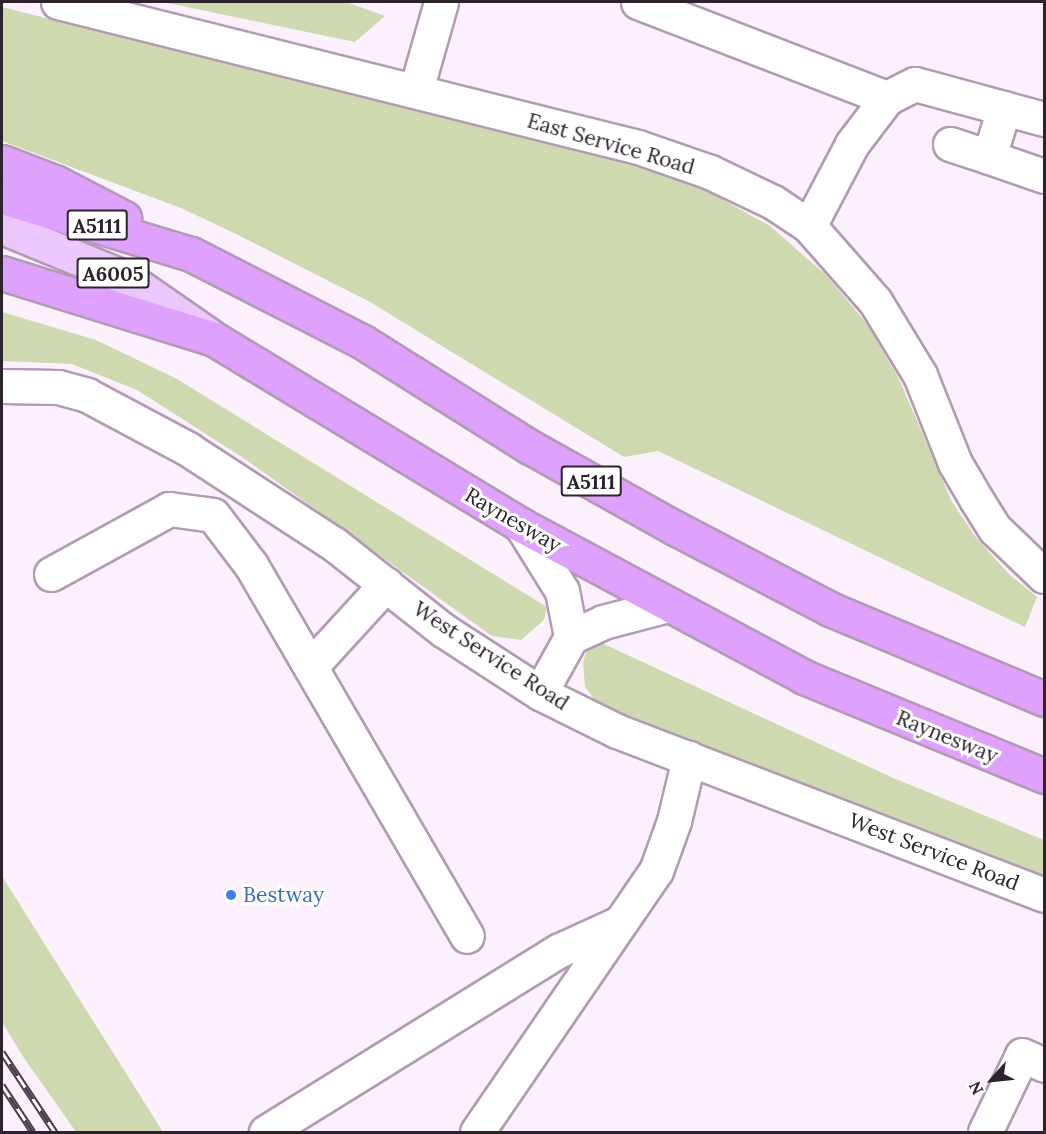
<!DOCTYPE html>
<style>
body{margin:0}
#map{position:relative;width:1046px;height:1134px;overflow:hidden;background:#fbf0fc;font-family:Lora,serif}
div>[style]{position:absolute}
.green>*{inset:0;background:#cfd9af}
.roads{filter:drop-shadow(2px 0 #b39ab5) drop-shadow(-2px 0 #b39ab5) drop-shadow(0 2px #b39ab5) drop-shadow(0 -2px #b39ab5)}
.minor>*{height:33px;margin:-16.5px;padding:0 16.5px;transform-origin:16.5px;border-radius:16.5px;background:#fff}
.major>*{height:33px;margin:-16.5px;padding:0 16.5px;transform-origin:16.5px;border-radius:16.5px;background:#ebc7fd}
.highway>*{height:33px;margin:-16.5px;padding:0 16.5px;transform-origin:16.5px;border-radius:16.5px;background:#dea1fc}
.rail>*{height:7px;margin-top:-3.5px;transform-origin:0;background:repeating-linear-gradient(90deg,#fff 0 14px,#483f49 0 28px);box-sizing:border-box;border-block:2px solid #483f49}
.dots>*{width:16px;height:16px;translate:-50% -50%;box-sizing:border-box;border:3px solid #fff;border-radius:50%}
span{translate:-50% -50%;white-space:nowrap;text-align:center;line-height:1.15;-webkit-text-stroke:6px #fff;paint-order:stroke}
.shield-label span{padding:2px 4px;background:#fff;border:2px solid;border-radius:4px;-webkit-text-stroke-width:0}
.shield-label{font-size:20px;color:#2c232d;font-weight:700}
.street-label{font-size:21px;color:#2c232d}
.shop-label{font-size:21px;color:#366cbe}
.left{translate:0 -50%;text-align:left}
.frame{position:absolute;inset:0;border:3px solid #2c232d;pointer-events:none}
.north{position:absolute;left:962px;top:1050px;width:60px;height:60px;-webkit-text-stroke:4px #fff;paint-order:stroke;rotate:243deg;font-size:16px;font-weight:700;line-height:24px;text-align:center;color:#2c232d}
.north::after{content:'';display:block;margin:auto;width:21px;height:27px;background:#2c232d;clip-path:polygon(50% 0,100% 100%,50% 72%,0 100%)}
</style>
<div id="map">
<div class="green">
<i style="clip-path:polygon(163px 2px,346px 2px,385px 16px,355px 42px)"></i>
<i style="clip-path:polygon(2px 7px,652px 170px,709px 192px,770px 226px,826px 275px,868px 325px,899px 379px,952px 502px,977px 539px,1009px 574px,1037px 597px,1025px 627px,658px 451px,624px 457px,370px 302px,238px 235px,181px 208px,2px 141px)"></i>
<i style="clip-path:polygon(2px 312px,96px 340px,177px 379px,547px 607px,544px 620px,521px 640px,492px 636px,245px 459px,137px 390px,72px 364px,2px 361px)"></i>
<i style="clip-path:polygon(591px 638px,891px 777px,1044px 840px,1044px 876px,825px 797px,615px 712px,594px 699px,585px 687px,583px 662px)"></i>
<i style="clip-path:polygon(2px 876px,32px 924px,163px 1132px,76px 1132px,24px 1058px,2px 1022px)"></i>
</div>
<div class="roads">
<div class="minor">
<i style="left:58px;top:2px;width:598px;rotate:14.04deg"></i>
<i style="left:638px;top:147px;width:76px;rotate:19.1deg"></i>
<i style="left:710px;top:172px;width:70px;rotate:25.5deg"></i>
<i style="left:773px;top:202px;width:43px;rotate:33.7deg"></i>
<i style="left:809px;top:226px;width:100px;rotate:48.7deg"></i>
<i style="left:875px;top:301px;width:87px;rotate:58.7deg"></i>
<i style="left:920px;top:375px;width:95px;rotate:68.3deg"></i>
<i style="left:955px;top:463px;width:42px;rotate:59.7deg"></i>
<i style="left:976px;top:499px;width:36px;rotate:58deg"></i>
<i style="left:995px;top:529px;width:68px;rotate:43.8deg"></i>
<i style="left:638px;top:2px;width:267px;rotate:21.1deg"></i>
<i style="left:416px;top:90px;width:91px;rotate:-74.1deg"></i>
<i style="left:1004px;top:108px;width:51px;rotate:107deg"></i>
<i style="left:989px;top:157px;width:58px;rotate:19.1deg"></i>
<i style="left:950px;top:144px;width:41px;rotate:18.4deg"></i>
<i style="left:809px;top:226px;width:93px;rotate:-62.3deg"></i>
<i style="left:852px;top:144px;width:58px;rotate:-52.7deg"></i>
<i style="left:887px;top:98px;width:31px;rotate:-27deg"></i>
<i style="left:915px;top:84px;width:134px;rotate:15.2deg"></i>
<i style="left:2px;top:386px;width:56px;rotate:1deg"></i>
<i style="left:58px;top:387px;width:30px;rotate:15deg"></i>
<i style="left:87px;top:395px;width:115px;rotate:28.1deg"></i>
<i style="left:188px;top:449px;width:174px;rotate:33.1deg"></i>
<i style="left:334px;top:544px;width:139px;rotate:38.3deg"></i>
<i style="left:443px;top:630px;width:116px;rotate:33deg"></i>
<i style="left:540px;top:693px;width:86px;rotate:26.3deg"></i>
<i style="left:617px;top:731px;width:457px;rotate:21deg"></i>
<i style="left:521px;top:525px;width:78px;rotate:58.2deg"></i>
<i style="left:562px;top:591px;width:47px;rotate:78.9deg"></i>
<i style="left:51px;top:574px;width:135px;rotate:-28.8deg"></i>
<i style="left:169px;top:509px;width:44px;rotate:7.8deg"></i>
<i style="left:213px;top:515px;width:63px;rotate:52.8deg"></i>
<i style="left:251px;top:565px;width:429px;rotate:59.8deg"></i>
<i style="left:311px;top:666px;width:111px;rotate:-47.6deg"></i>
<i style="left:540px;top:693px;width:64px;rotate:-61deg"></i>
<i style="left:571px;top:637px;width:35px;rotate:-25deg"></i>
<i style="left:603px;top:622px;width:67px;rotate:-14.7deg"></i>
<i style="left:266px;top:1132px;width:344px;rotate:-31.8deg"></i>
<i style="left:558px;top:951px;width:65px;rotate:-24.6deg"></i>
<i style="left:477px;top:1132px;width:316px;rotate:-55.6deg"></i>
<i style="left:656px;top:871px;width:53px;rotate:-70.2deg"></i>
<i style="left:674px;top:821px;width:65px;rotate:-76.6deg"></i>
<i style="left:985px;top:1132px;width:85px;rotate:-64.3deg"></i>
<i style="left:1022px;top:1055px;width:24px;rotate:24deg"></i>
</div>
<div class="major">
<i style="left:2px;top:227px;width:136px;rotate:22.4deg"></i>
<i style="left:128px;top:279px;width:100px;rotate:34.8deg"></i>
</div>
<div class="highway">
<i style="left:2px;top:162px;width:59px;rotate:20.9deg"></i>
<i style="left:57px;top:183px;width:76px;rotate:27.6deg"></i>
<i style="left:2px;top:197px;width:197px;rotate:16.8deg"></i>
<i style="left:191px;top:254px;width:193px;rotate:27.1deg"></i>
<i style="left:363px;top:342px;width:197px;rotate:32.2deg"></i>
<i style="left:530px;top:447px;width:166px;rotate:29.2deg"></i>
<i style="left:675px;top:528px;width:175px;rotate:27.6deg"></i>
<i style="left:830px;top:609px;width:232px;rotate:22.8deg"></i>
<i style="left:2px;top:273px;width:222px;rotate:17.3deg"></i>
<i style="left:214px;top:339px;width:359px;rotate:31.2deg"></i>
<i style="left:521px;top:525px;width:321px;rotate:28.2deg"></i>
<i style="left:804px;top:677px;width:260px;rotate:22.4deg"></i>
</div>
</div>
<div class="rail">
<i style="left:2px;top:1052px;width:96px;rotate:56.5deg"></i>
<i style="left:2px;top:1085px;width:56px;rotate:56.6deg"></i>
</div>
<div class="dots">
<i style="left:231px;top:895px;background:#3f7fe0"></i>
</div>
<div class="shield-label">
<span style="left:97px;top:225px">A5111</span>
<span style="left:113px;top:273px">A6005</span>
<span style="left:591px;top:481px">A5111</span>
</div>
<div class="street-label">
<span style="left:611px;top:144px;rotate:16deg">East Service Road</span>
<span style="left:513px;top:520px;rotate:30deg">Raynesway</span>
<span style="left:491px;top:656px;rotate:33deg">West Service Road</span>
<span style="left:947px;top:737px;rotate:22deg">Raynesway</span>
<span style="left:934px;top:852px;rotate:21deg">West Service Road</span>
</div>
<div class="shop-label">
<span class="left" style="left:243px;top:895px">Bestway</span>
</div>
<div class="frame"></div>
<div class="north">N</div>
</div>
